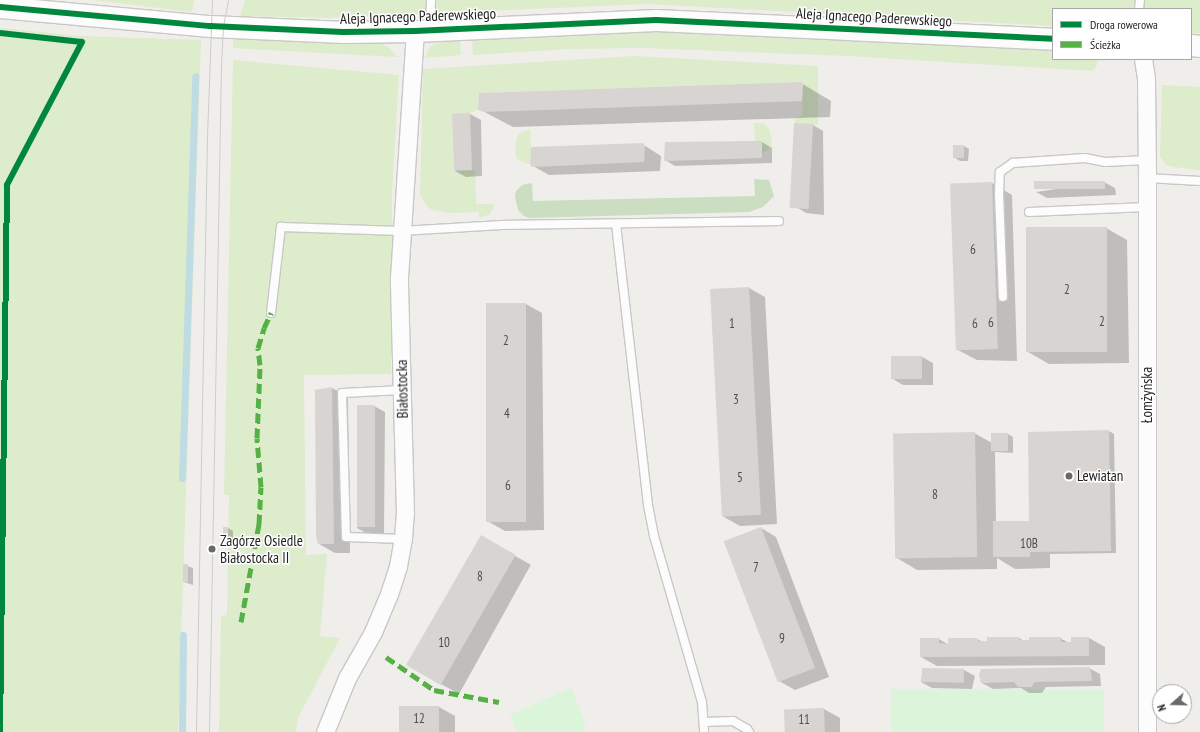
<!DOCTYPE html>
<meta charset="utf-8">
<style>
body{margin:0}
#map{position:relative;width:1200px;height:732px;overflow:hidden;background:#f0eeeb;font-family:"PT Sans Narrow",sans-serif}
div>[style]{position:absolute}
.grass>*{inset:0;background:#ddeccb}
.forest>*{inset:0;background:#cbdec1}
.park>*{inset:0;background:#daf5da;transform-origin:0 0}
.shadow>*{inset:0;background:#0003;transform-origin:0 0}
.stream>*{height:7px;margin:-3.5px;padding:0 3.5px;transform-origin:3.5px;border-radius:3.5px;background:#bfdbe3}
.building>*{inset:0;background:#d7d4d2;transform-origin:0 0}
.roads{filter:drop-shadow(1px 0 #c9c8c7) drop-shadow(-1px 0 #c9c8c7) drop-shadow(0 1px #c9c8c7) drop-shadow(0 -1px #c9c8c7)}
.service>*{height:8px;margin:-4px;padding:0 4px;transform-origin:4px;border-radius:4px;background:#fdfcfc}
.minor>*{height:17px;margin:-8.5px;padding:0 8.5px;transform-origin:8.5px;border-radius:8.5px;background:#fdfcfc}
.tertiary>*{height:21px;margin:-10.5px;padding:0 10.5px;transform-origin:10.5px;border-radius:10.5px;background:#fdfcfc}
.tram>*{height:1px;margin:-0.5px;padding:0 0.5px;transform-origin:0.5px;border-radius:0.5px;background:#ccc}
.quiet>*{height:5px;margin-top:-2.5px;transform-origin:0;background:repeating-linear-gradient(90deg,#55b145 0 10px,transparent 0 15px)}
.cycleway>*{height:6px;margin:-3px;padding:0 3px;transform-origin:3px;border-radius:3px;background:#00873e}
.dots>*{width:11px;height:11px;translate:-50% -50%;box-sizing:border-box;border:2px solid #fff;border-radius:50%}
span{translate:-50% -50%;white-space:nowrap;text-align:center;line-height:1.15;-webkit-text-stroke:3px #fff;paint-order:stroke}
.number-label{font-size:13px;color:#4f4e4e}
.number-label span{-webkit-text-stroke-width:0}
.street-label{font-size:15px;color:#222}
.poi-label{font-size:15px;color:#222}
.left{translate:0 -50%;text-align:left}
.legend{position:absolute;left:1052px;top:8px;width:140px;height:52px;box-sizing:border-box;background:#fff;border:1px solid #a7a7a7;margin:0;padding:5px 7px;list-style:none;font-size:12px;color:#222}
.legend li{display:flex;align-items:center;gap:8px;height:20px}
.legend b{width:20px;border:1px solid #a7a7a7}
.north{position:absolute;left:1152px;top:684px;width:40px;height:40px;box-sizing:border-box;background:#fff;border:1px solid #a7a7a7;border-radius:50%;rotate:250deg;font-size:11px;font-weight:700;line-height:16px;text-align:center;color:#222}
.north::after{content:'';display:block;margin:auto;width:14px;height:18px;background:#6a6968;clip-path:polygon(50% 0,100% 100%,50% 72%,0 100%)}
</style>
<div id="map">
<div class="grass">
<i style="clip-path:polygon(93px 0,194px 0,192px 12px)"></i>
<i style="clip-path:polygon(245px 0,1200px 0,1200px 33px,1191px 33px,1191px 9px,1053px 9px,1053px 26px,647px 4px,328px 18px,240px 16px)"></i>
<i style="clip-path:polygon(0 28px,81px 36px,201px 40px,178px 732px,0 732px)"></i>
<i style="clip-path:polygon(624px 30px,737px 32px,1053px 50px,1053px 59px,1098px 59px,1097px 65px,1093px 71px,848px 56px,643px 48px,571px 49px,473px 55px,472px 37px)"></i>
<i style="clip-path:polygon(460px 37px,461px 55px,425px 58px,429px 48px,437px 42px)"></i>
<i style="clip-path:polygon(233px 38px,375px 41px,388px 47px,398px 57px,233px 48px)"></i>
<i style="clip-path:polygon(635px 56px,818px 66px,818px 125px,794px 123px,796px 118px,802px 115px,803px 84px,801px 82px,479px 93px,478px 110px,470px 113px,452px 115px,454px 171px,475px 170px,476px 204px,494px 204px,493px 208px,490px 214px,479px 218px,479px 212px,450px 213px,432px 210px,427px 206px,420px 195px,423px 69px)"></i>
<i style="clip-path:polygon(233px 60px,399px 75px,392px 192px,391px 374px,304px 375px,306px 555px,327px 554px,320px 636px,340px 638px,298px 718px,296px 732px,219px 732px,221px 616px,227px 615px,229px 495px,224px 495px)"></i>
<i style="clip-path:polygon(1162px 85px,1200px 87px,1200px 170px,1174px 167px,1166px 165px,1160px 157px)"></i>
<i style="clip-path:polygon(754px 123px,763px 123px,769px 128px,772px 141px,771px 146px,767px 151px,762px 153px,762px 141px,755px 141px)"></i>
<i style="clip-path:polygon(530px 129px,531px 147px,530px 164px,522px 162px,516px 157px,515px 149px,517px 137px,520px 133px)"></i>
</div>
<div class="forest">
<i style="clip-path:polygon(754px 179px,769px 180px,774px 196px,763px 207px,749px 212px,530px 218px,524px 216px,518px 210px,515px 197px,516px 191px,522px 185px,532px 183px,533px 201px,755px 196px)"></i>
</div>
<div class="park">
<i style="clip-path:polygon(571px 688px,586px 724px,582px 726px,585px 732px,517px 732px,510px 715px)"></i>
<i style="left:1104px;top:689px;width:43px;height:213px;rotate:90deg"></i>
</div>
<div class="shadow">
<i style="clip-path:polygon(801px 83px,831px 101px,830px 117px,513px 127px,479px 109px)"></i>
<i style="clip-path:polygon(470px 114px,481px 120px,482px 176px,466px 177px,455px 171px)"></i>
<i style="clip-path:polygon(813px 125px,823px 131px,824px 215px,806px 213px,796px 207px)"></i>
<i style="clip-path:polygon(762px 142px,772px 148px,772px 163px,675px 166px,665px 160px)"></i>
<i style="clip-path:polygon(642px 144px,661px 156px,660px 171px,549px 175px,533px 166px)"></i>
<i style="clip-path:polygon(964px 146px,969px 149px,968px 161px,960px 161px,955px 158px)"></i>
<i style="clip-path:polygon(1104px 182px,1115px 188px,1116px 195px,1047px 198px,1036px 192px)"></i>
<i style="clip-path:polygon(992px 183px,1012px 195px,1017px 361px,977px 360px,956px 349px)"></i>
<i style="clip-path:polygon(1106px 228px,1127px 240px,1129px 363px,1049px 364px,1028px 352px)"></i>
<i style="clip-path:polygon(749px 288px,765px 297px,777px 524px,740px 526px,724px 517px)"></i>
<i style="clip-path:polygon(526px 304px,542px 313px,544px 530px,505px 531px,489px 522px)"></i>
<i style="clip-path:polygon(892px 357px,922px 357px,933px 363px,933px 385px,903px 385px,893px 379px)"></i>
<i style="clip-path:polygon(332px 388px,348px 397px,350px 553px,335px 553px,319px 544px)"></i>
<i style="clip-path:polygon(374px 406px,385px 412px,384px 533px,368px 534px,357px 528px)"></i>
<i style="clip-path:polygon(1109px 431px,1114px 434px,1116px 553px,1050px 554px,1050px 568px,1015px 569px,997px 558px,997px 569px,917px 570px,897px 558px,974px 433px,992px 443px,1008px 434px,1013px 437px,1013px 453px,995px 452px,996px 522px,1030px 522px,1029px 433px)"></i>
<i style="clip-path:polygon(228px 528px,233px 531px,233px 546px,224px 544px)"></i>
<i style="clip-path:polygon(761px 528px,776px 537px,829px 677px,795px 690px,779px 681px)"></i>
<i style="left:481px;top:537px;width:57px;height:148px;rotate:29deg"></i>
<i style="clip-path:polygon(184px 565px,193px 568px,193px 585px,184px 582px)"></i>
<i style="clip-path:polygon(1019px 638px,1024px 641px,1060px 638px,1069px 643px,1072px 643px,1072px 638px,1089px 638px,1105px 647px,1105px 665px,937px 666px,921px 657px,939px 639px,949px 645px,977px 639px,983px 642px)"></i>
<i style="clip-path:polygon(1089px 668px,1100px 674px,1101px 686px,1046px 687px,1042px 693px,1029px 693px,1021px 688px,993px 689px,982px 683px)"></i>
<i style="clip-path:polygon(923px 669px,964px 670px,975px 676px,972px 689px,932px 688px,921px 682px)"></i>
<i style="clip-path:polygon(439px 707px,455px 716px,455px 732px,400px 732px)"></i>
<i style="clip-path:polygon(824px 709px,840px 718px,840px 732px,785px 732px)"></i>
</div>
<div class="stream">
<i style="left:182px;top:478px;width:402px;rotate:-88.1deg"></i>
<i style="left:182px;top:732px;width:97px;rotate:-89.4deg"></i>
</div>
<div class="building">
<i style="clip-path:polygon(801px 82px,803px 84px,802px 101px,484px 112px,478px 110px,479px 93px)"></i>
<i style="left:470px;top:113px;width:57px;height:18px;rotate:88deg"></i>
<i style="left:794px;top:123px;width:19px;height:85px;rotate:3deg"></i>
<i style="clip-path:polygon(755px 141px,762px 141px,762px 158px,664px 161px,665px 142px)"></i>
<i style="clip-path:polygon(643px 143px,645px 146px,644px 162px,532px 167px,530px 164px,531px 147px)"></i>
<i style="left:953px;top:145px;width:11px;height:13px"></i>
<i style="left:1105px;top:181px;width:8px;height:71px;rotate:90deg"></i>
<i style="left:992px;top:182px;width:167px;height:42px;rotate:88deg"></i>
<i style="left:1107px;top:227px;width:125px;height:81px;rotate:90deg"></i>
<i style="left:749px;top:287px;width:228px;height:39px;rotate:87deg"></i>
<i style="left:486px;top:303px;width:40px;height:219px"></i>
<i style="left:891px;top:356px;width:31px;height:23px"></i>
<i style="clip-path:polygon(332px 387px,334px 544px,318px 544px,316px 535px,315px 390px)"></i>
<i style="left:375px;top:405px;width:122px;height:18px;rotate:90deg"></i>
<i style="clip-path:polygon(1109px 430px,1111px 551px,1030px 552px,1030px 557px,993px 557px,993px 521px,1029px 521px,1028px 432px)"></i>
<i style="left:975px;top:432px;width:125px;height:82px;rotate:89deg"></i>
<i style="left:991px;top:433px;width:17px;height:18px"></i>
<i style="left:223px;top:527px;width:5px;height:17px"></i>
<i style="left:761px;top:527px;width:151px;height:40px;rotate:69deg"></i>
<i style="left:481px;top:535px;width:40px;height:150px;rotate:30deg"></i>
<i style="left:183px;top:564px;width:5px;height:18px"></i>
<i style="clip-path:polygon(987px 637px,1019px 637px,1019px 640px,1029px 640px,1029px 637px,1061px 637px,1061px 642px,1071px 642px,1071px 637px,1089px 637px,1089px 656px,920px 657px,920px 638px,939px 638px,939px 643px,948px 644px,948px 638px,977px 638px,978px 641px,987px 641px)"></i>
<i style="clip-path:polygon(1090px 667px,1092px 678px,1091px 681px,1035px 682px,1031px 687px,1018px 687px,1014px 682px,981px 683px,979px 675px,981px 669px)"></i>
<i style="left:922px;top:668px;width:42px;height:14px;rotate:1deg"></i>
<i style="left:399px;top:706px;width:40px;height:26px"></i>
<i style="left:824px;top:708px;width:24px;height:40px;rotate:88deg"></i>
</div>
<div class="roads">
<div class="service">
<i style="left:1139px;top:9px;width:9px;rotate:-84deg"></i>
<i style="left:430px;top:29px;width:29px;rotate:-88deg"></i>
<i style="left:1147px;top:178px;width:53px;rotate:3.2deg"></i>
<i style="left:1029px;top:212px;width:118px;rotate:-2.4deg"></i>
<i style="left:616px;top:224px;width:283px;rotate:83.5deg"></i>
<i style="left:648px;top:505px;width:32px;rotate:79deg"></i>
<i style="left:654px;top:536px;width:173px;rotate:73.9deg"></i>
<i style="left:702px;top:702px;width:30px;rotate:86deg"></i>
<i style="left:1003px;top:297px;width:102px;rotate:-92.2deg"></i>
<i style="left:999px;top:195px;width:23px;rotate:-88deg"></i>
<i style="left:1000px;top:172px;width:16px;rotate:-35deg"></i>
<i style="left:1013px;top:163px;width:72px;rotate:-4deg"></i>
<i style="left:1085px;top:158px;width:20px;rotate:11deg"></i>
<i style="left:1105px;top:162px;width:42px;rotate:-2.7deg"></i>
<i style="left:271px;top:313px;width:87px;rotate:-83.4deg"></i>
<i style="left:281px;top:227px;width:120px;rotate:1.9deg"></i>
<i style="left:401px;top:231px;width:101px;rotate:-3.4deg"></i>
<i style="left:502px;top:225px;width:277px;rotate:-0.8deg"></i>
<i style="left:402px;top:390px;width:60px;rotate:177.1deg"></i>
<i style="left:342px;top:393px;width:144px;rotate:88.4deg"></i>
<i style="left:346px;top:537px;width:57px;rotate:2deg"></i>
<i style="left:704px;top:722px;width:29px;rotate:-2deg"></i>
<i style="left:733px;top:721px;width:16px;rotate:30deg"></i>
<i style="left:747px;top:729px;width:4px;rotate:56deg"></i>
</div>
<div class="minor">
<i style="left:1143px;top:59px;width:20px;rotate:81deg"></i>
<i style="left:1146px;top:79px;width:99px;rotate:89.4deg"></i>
<i style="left:1147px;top:178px;width:554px;rotate:90deg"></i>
<i style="left:325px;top:732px;width:58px;rotate:-67.8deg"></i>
<i style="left:347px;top:678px;width:53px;rotate:-60.5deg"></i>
<i style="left:373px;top:632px;width:41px;rotate:-67.2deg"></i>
<i style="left:389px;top:594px;width:29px;rotate:-72deg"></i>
<i style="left:398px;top:566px;width:27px;rotate:-80deg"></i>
<i style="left:403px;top:539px;width:26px;rotate:-86deg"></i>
<i style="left:405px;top:513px;width:235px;rotate:-91.5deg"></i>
<i style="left:399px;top:278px;width:248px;rotate:-86.3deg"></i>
</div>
<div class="tertiary">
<i style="left:0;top:7px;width:211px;rotate:5.2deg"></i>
<i style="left:210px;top:26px;width:133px;rotate:2.6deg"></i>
<i style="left:343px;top:32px;width:72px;rotate:-0.8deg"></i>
<i style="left:415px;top:31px;width:241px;rotate:-2.6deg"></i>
<i style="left:656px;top:20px;width:397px;rotate:2.7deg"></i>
<i style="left:1191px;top:45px;width:9px;rotate:6deg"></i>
</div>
</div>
<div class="tram">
<i style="left:196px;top:732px;width:595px;rotate:-88.94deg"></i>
<i style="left:207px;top:137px;width:137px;rotate:-87.9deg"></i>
<i style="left:209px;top:732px;width:667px;rotate:-88.97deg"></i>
<i style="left:221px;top:65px;width:39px;rotate:-87deg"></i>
<i style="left:223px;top:26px;width:26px;rotate:-79deg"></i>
</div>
<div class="quiet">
<i style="left:241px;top:622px;width:100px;rotate:-79.6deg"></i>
<i style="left:259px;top:524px;width:37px;rotate:-87deg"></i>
<i style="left:261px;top:487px;width:49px;rotate:-94.7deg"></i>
<i style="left:257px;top:438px;width:73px;rotate:-87.6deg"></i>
<i style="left:260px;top:365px;width:17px;rotate:-97deg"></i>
<i style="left:258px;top:348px;width:21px;rotate:-73deg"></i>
<i style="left:264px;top:328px;width:17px;rotate:-65deg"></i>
<i style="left:386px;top:657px;width:58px;rotate:34.5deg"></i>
<i style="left:434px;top:690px;width:66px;rotate:10.5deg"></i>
</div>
<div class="cycleway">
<i style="left:0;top:7px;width:211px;rotate:5.2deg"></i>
<i style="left:210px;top:26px;width:133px;rotate:2.6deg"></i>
<i style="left:343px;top:32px;width:72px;rotate:-0.8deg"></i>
<i style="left:415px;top:31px;width:241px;rotate:-2.6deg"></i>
<i style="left:656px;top:20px;width:397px;rotate:2.7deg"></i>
<i style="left:0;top:33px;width:82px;rotate:6.3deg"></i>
<i style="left:82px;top:42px;width:161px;rotate:117.7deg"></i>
<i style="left:7px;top:185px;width:547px;rotate:90.73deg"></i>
</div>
<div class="dots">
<i style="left:1069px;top:476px;background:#6a6968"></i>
<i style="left:212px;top:549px;background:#6a6968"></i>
</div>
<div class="number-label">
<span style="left:973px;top:250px">6</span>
<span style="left:1067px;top:290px">2</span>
<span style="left:1102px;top:322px">2</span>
<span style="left:991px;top:323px">6</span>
<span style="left:732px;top:324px">1</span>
<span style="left:975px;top:324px">6</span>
<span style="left:506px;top:341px">2</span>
<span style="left:736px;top:400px">3</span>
<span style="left:507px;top:414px">4</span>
<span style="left:740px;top:478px">5</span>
<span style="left:508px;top:486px">6</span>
<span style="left:935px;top:495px">8</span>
<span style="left:1029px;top:544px">10B</span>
<span style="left:756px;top:568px">7</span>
<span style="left:480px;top:577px">8</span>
<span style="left:782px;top:639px">9</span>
<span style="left:444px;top:643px">10</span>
<span style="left:419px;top:719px">12</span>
<span style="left:804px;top:720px">11</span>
</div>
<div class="street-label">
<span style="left:418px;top:16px;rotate:-2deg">Aleja Ignacego Paderewskiego</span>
<span style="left:874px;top:17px;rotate:3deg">Aleja Ignacego Paderewskiego</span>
<span style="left:402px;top:389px;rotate:-91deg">Białostocka</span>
<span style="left:1147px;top:395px;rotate:-90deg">Łomżyńska</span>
</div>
<div class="poi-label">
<span class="left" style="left:1077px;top:476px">Lewiatan</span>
<span class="left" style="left:220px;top:549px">Zagórze Osiedle<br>Białostocka II</span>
</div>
<ul class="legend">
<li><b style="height:5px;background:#00873e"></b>Droga rowerowa</li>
<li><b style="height:5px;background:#55b145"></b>Ścieżka</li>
</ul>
<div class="north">N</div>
</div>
